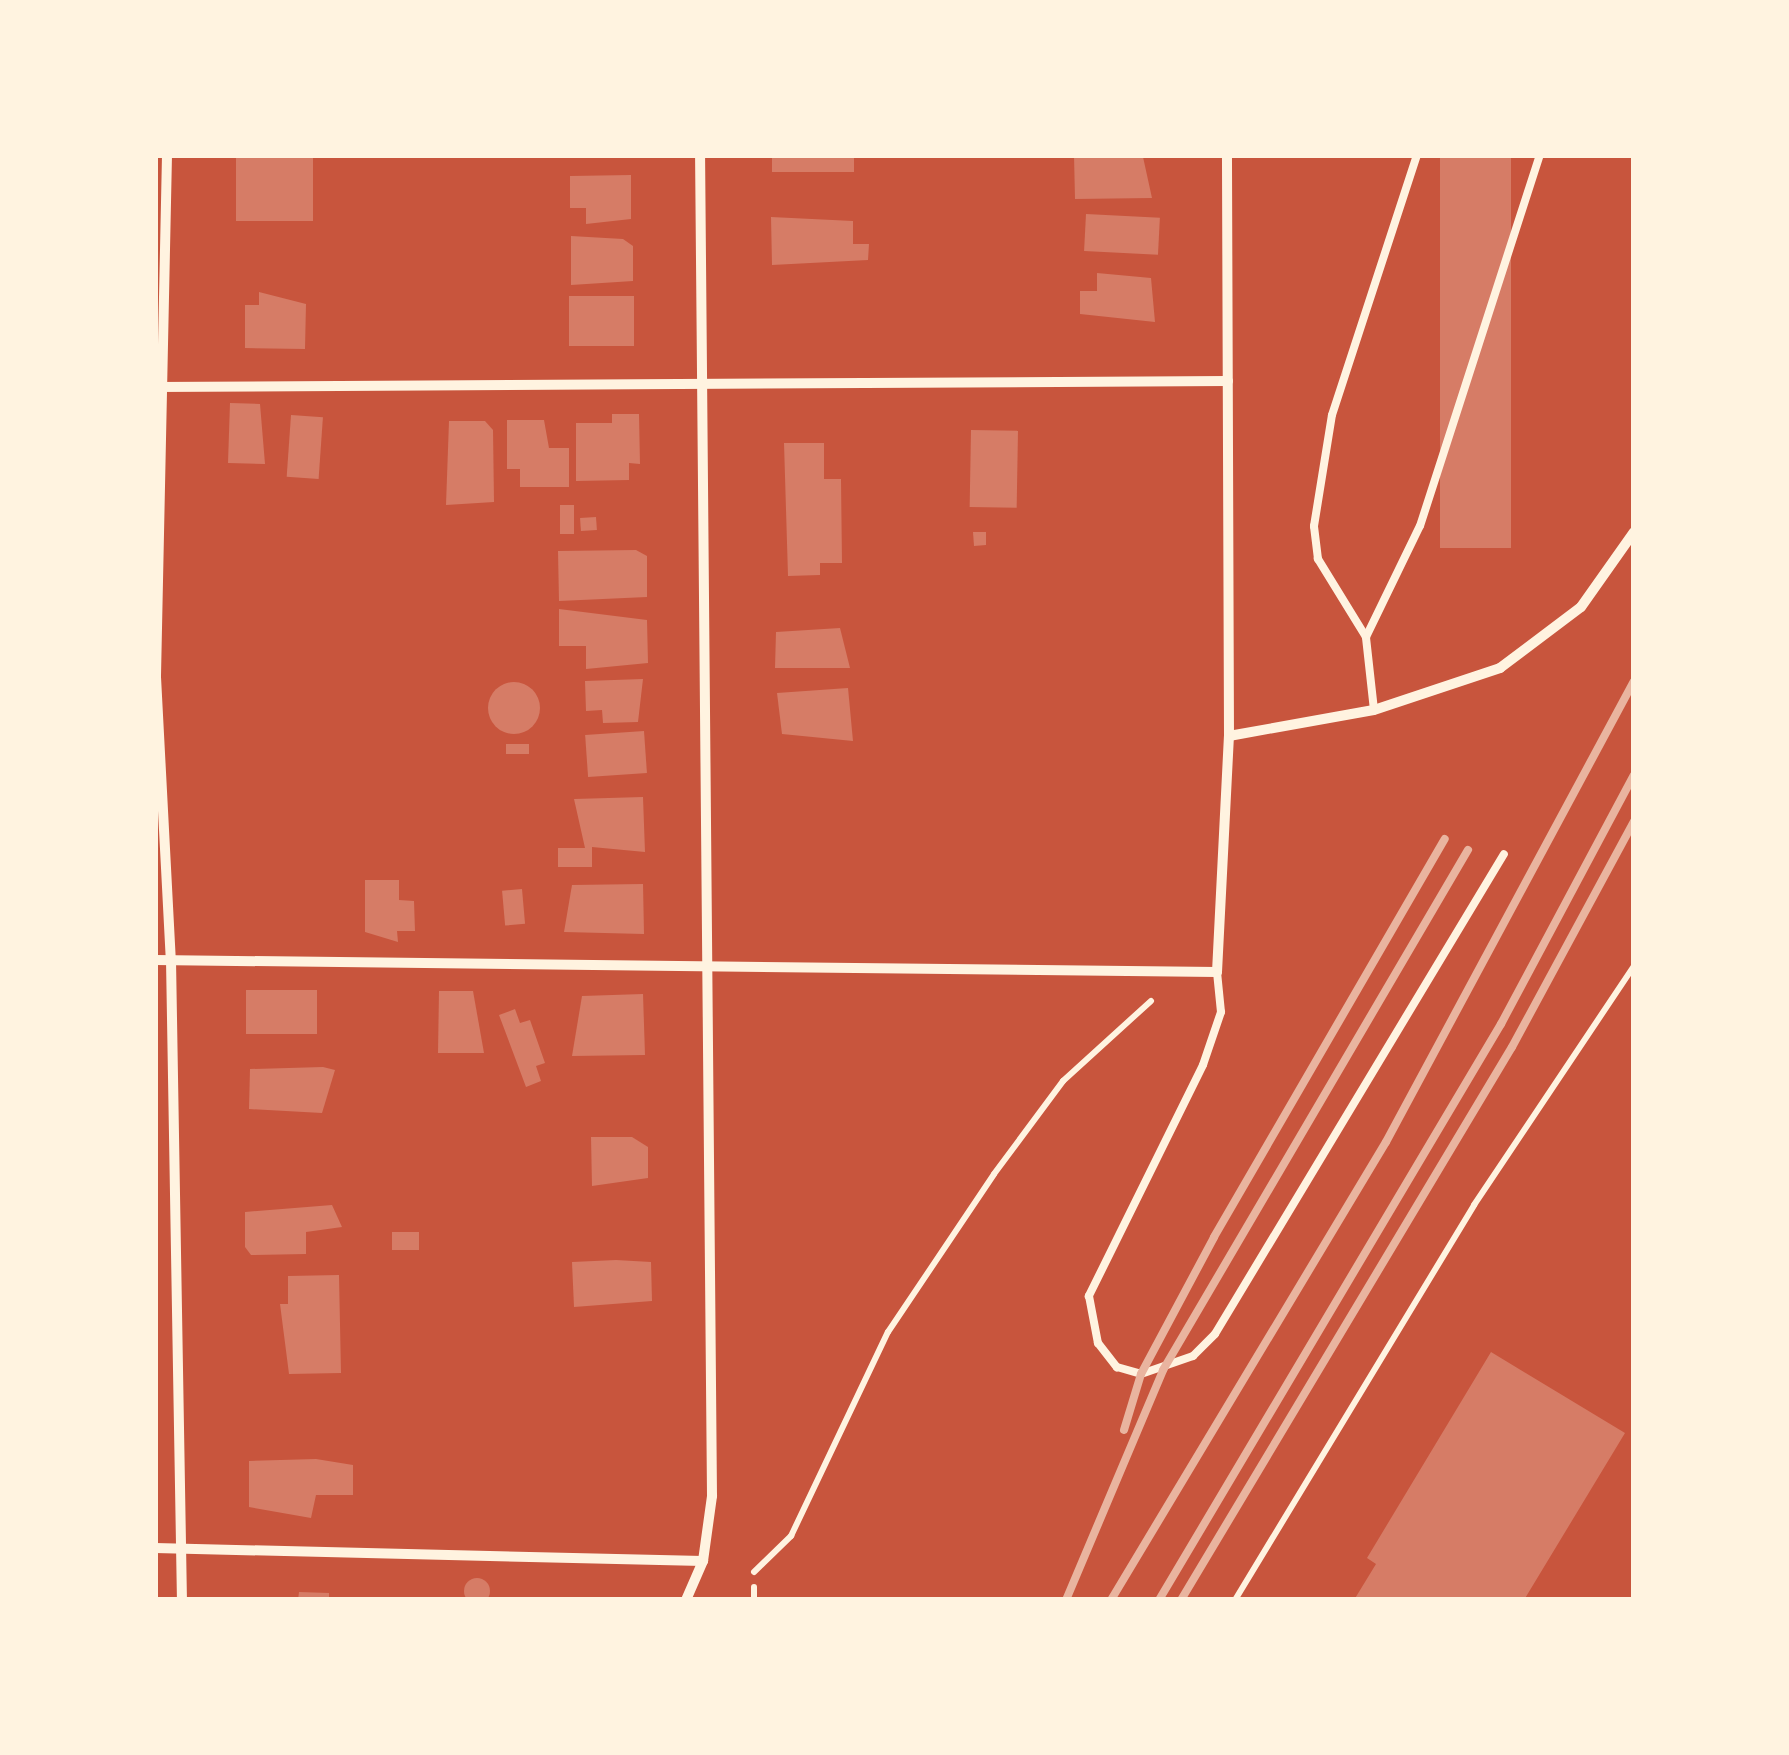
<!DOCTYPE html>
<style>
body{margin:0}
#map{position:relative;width:1789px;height:1755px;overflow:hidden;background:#c8553d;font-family:"Source Sans 3",sans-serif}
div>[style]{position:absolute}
.building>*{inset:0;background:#d67c66;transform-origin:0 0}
.round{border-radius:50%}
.path>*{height:6px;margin:-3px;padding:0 3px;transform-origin:3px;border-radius:3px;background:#fff3e0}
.service>*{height:8px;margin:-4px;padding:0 4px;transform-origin:4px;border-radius:4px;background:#fff3e0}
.minor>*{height:10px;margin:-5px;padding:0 5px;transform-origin:5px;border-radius:5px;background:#fff3e0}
.rail>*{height:8px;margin:-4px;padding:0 4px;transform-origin:4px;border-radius:4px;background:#e9b49f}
span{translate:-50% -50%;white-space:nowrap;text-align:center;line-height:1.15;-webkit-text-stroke:10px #fff3e0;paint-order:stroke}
.frame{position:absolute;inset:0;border:158px solid #fff3e0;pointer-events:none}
</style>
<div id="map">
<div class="building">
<i style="left:236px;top:155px;width:77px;height:66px"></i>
<i style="left:772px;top:155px;width:82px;height:17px"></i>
<i style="clip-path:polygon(1074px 155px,1143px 157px,1152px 198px,1075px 199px)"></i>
<i style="left:1440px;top:155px;width:71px;height:393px"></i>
<i style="clip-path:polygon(631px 175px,631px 219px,586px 224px,586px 208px,570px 208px,570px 176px)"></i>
<i style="left:1086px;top:214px;width:74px;height:37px;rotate:3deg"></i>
<i style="clip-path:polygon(771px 217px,853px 221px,853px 244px,869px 244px,868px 260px,772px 265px)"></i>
<i style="clip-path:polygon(571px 236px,623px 239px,633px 246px,633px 281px,571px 285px)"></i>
<i style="clip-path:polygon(1097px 273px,1151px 278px,1155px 322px,1080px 314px,1080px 291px,1097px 291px)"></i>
<i style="clip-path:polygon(259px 292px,306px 304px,305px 349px,245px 348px,245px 305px,259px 305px)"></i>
<i style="left:569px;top:296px;width:65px;height:50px"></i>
<i style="clip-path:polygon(230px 403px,260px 404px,265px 464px,228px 463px)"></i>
<i style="clip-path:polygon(612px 414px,639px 414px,640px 464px,629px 463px,629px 480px,576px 481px,576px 423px,612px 423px)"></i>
<i style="left:291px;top:415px;width:32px;height:62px;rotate:4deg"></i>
<i style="clip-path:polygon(507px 420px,544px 420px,549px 448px,569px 448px,569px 487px,520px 487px,520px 469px,507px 469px)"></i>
<i style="clip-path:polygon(449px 421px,485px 421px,493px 430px,494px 502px,446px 505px)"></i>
<i style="left:971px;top:430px;width:47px;height:77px;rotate:1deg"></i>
<i style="clip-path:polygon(784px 443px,824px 443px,824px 479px,841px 479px,842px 563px,820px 563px,820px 575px,788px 576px)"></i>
<i style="left:560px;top:505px;width:14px;height:29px"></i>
<i style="left:596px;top:517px;width:13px;height:16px;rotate:86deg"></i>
<i style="clip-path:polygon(973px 532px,986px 532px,986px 545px,974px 546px)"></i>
<i style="clip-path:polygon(636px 550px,647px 556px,647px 597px,559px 601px,558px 551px)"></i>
<i style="clip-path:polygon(559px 609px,647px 620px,648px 663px,586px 669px,586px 646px,559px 646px)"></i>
<i style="clip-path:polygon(840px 628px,850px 668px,775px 668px,776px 632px)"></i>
<i style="clip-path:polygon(643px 679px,638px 722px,603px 723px,602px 710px,586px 711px,585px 681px)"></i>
<i class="round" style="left:488px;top:682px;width:52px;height:52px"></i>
<i style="clip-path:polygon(848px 688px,853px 741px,782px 734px,777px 693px)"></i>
<i style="left:644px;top:731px;width:42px;height:59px;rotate:86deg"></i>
<i style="left:506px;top:744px;width:23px;height:10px"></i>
<i style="clip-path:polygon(643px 797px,645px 852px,592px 847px,592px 867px,558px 867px,558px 848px,585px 848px,574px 799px)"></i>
<i style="clip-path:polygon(365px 880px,399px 880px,399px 900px,414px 901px,415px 931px,397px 931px,398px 942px,365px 932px)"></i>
<i style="clip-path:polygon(643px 884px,644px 934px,564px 932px,572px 885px)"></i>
<i style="left:522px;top:889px;width:35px;height:20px;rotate:85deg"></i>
<i style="left:317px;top:990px;width:44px;height:71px;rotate:90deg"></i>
<i style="clip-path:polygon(439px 991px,473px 991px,484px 1053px,438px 1053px)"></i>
<i style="clip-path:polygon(643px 994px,645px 1055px,572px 1056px,582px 996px)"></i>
<i style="clip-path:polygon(515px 1009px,520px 1023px,530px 1020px,545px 1063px,536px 1066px,541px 1081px,526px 1087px,499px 1015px)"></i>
<i style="clip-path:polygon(323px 1067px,335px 1070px,322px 1113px,249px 1109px,250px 1069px)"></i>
<i style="clip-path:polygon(591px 1137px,632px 1137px,648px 1147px,648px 1178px,592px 1186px)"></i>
<i style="clip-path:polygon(332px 1205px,342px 1227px,306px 1232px,306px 1254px,251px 1255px,245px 1247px,245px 1212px)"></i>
<i style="left:392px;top:1232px;width:27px;height:18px"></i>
<i style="clip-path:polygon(616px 1260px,651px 1262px,652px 1301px,574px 1307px,572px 1262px)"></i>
<i style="clip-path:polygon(339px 1275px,341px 1373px,289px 1374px,280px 1304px,288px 1304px,288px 1276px)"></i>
<i style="clip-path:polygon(1491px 1352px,1625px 1433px,1524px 1600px,1354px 1600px,1376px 1564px,1367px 1558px)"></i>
<i style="clip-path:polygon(316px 1459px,353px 1465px,353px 1495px,316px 1495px,311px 1518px,249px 1507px,249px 1461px)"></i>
<i class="round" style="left:464px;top:1578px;width:26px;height:26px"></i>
<i style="clip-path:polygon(299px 1592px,329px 1593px,329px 1600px,298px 1600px)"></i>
</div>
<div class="path">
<i style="left:754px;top:1572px;width:52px;rotate:-44.2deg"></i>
<i style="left:791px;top:1536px;width:226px;rotate:-64.6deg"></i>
<i style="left:888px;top:1332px;width:190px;rotate:-56.1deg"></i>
<i style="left:994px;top:1174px;width:116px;rotate:-53.4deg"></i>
<i style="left:1063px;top:1081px;width:119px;rotate:-42.3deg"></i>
<i style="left:754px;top:1587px;width:13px;rotate:90deg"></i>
<i style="left:1235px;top:1600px;width:462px;rotate:-58.8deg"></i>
<i style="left:1474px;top:1205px;width:288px;rotate:-56.2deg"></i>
</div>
<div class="service">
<i style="left:1366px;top:637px;width:123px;rotate:-64.1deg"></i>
<i style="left:1420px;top:526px;width:390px;rotate:-72.1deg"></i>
<i style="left:1374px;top:710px;width:73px;rotate:-96.3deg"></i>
<i style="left:1366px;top:637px;width:92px;rotate:-121.6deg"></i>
<i style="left:1318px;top:559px;width:33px;rotate:-97deg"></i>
<i style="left:1314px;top:526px;width:112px;rotate:-80.8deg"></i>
<i style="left:1332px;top:415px;width:274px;rotate:-71.9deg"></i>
<i style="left:1217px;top:972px;width:40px;rotate:84.3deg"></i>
<i style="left:1221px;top:1012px;width:56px;rotate:108.8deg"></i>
<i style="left:1203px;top:1065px;width:258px;rotate:116.3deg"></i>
<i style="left:1089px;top:1296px;width:48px;rotate:79.2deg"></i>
<i style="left:1098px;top:1343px;width:31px;rotate:52deg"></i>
<i style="left:1117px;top:1367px;width:25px;rotate:16deg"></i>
<i style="left:1141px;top:1374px;width:55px;rotate:-19.1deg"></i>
<i style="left:1193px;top:1356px;width:31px;rotate:-45deg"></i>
<i style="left:1215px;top:1334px;width:560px;rotate:-58.95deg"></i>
</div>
<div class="minor">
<i style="left:167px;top:155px;width:522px;rotate:91.21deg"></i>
<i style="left:156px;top:677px;width:283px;rotate:87deg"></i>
<i style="left:171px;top:960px;width:640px;rotate:89.02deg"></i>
<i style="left:155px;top:387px;width:1073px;rotate:-0.32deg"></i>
<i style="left:1229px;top:736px;width:147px;rotate:-10.2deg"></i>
<i style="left:1374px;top:710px;width:133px;rotate:-18.4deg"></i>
<i style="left:1500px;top:668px;width:101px;rotate:-37deg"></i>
<i style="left:1581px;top:607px;width:92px;rotate:-54.8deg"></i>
<i style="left:155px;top:960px;width:1062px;rotate:0.65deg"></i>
<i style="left:1217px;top:972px;width:236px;rotate:-87.1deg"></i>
<i style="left:1229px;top:736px;width:581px;rotate:-90.2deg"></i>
<i style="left:155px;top:1548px;width:548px;rotate:1.36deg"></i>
<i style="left:686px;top:1600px;width:43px;rotate:-66.4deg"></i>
<i style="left:703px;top:1561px;width:66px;rotate:-82.1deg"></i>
<i style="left:712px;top:1496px;width:1341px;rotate:-90.51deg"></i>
</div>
<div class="rail">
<i style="left:1124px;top:1430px;width:59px;rotate:-73.1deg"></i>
<i style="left:1141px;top:1374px;width:155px;rotate:-61.9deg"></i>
<i style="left:1214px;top:1237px;width:460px;rotate:-59.9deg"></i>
<i style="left:1066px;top:1600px;width:250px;rotate:-67.1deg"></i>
<i style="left:1163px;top:1370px;width:603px;rotate:-59.61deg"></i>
<i style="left:1111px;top:1600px;width:534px;rotate:-59.02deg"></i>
<i style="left:1386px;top:1142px;width:523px;rotate:-61.72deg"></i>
<i style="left:1159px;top:1600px;width:670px;rotate:-59.3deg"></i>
<i style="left:1501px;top:1024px;width:282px;rotate:-61.9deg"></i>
<i style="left:1181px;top:1600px;width:644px;rotate:-59.1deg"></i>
<i style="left:1512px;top:1047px;width:257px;rotate:-61.6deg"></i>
</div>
<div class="frame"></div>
</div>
